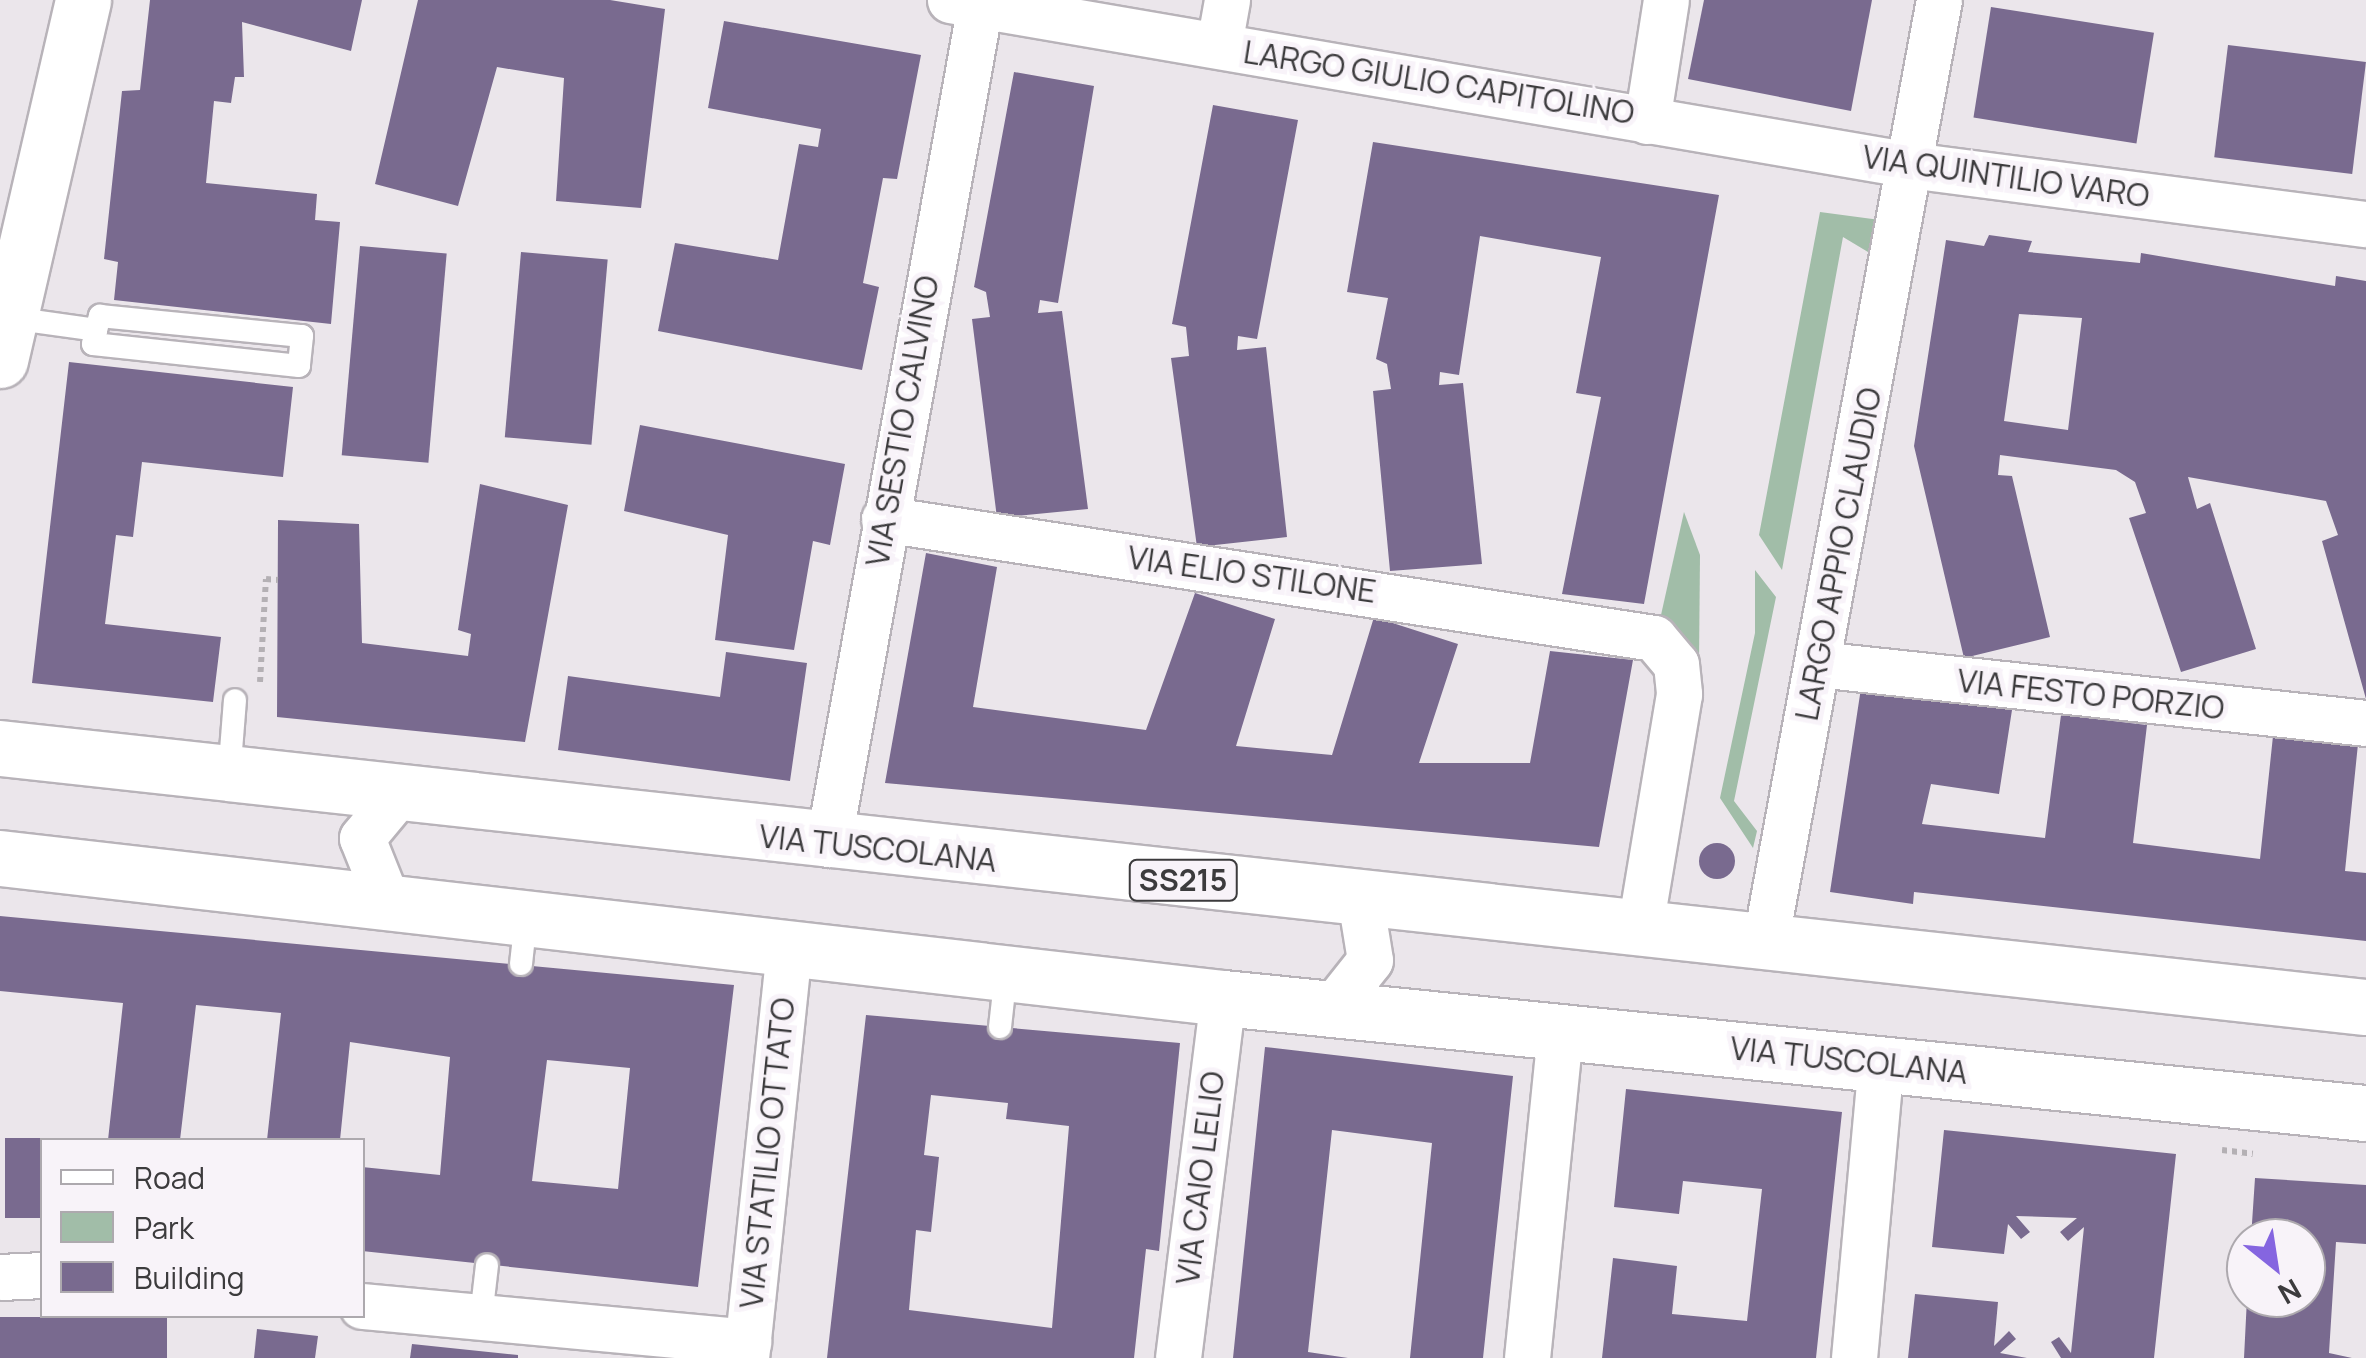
<!DOCTYPE html>
<style>
body{margin:0}
#map{position:relative;width:2366px;height:1358px;overflow:hidden;background:#ebe6eb;font-family:Manrope,sans-serif}
div>[style]{position:absolute}
.green>*{inset:0;background:#a1bda8}
.building>*{inset:0;background:#796a8f;transform-origin:0 0}
.round{border-radius:50%}
.path>*{height:6px;margin-top:-3px;transform-origin:0;background:repeating-linear-gradient(90deg,#b4b0b4 0 5px,transparent 0 10px)}
.roads{filter:drop-shadow(2px 0 #b8b3b9) drop-shadow(-2px 0 #b8b3b9) drop-shadow(0 2px #b8b3b9) drop-shadow(0 -2px #b8b3b9)}
.lane>*{height:22px;margin:-11px;padding:0 11px;transform-origin:11px;border-radius:11px;background:#fff}
.street>*{height:45px;margin:-22.5px;padding:0 22.5px;transform-origin:22.5px;border-radius:22.5px;background:#fff}
.secondary>*{height:55px;margin:-27.5px;padding:0 27.5px;transform-origin:27.5px;border-radius:27.5px;background:#fff}
.primary>*{height:55px;margin:-27.5px;padding:0 27.5px;transform-origin:27.5px;border-radius:27.5px;background:#fff}
span{translate:-50% -50%;white-space:nowrap;text-align:center;line-height:1.15;-webkit-text-stroke:10px #f8f3f9;paint-order:stroke}
.shield-label span{padding:2px 8px;background:#f8f3f9;border:2px solid;border-radius:8px;-webkit-text-stroke-width:0}
.shield-label{font-size:30px;color:#3c3b3d;font-weight:700}
.street-label{font-size:32px;color:#3c3b3d}
.legend{position:absolute;left:40px;top:1138px;width:325px;height:180px;box-sizing:border-box;background:#f8f3f9;border:2px solid #ada9ae;margin:0;padding:12px 18px;list-style:none;font-size:30px;color:#3c3b3d}
.legend li{display:flex;align-items:center;gap:20px;height:50px}
.legend b{width:50px;border:2px solid #ada9ae}
.north{position:absolute;left:2226px;top:1218px;width:100px;height:100px;box-sizing:border-box;background:#f8f3f9;border:2px solid #ada9ae;border-radius:50%;rotate:150deg;font-size:28px;font-weight:700;line-height:40px;text-align:center;color:#3c3b3d}
.north::after{content:'';display:block;margin:auto;width:35px;height:45px;background:#8565e0;clip-path:polygon(50% 0,100% 100%,50% 72%,0 100%)}
</style>
<div id="map">
<div class="green">
<i style="clip-path:polygon(1820px 212px,1880px 220px,1873px 255px,1843px 237px,1782px 570px,1759px 535px)"></i>
<i style="clip-path:polygon(1684px 512px,1700px 555px,1699px 662px,1661px 615px)"></i>
<i style="clip-path:polygon(1755px 570px,1776px 597px,1734px 801px,1757px 831px,1753px 848px,1720px 798px,1755px 633px)"></i>
</div>
<div class="building">
<i style="clip-path:polygon(150px 0,362px 0,351px 51px,242px 22px,244px 77px,235px 77px,231px 103px,214px 101px,206px 183px,317px 194px,315px 220px,340px 222px,331px 324px,114px 300px,118px 262px,104px 259px,122px 91px,140px 90px)"></i>
<i style="clip-path:polygon(418px 0,610px 0,665px 9px,641px 208px,556px 201px,564px 78px,497px 67px,458px 206px,375px 184px)"></i>
<i style="clip-path:polygon(1704px 0,1872px 0,1851px 111px,1688px 79px)"></i>
<i style="left:1991px;top:7px;width:165px;height:112px;rotate:9deg"></i>
<i style="clip-path:polygon(724px 21px,921px 55px,897px 179px,883px 178px,863px 283px,879px 287px,862px 370px,658px 331px,675px 243px,778px 260px,799px 144px,818px 147px,821px 129px,708px 108px)"></i>
<i style="left:2228px;top:45px;width:139px;height:113px;rotate:7deg"></i>
<i style="clip-path:polygon(1014px 72px,1094px 86px,1058px 303px,1040px 300px,1038px 313px,1062px 311px,1088px 509px,997px 518px,972px 319px,990px 317px,986px 292px,974px 287px)"></i>
<i style="clip-path:polygon(1213px 105px,1298px 120px,1257px 339px,1238px 336px,1237px 350px,1266px 347px,1287px 537px,1197px 547px,1171px 358px,1189px 356px,1186px 327px,1172px 324px)"></i>
<i style="clip-path:polygon(1373px 142px,1719px 195px,1644px 604px,1562px 594px,1601px 397px,1576px 393px,1601px 257px,1480px 236px,1459px 375px,1440px 372px,1439px 385px,1463px 383px,1482px 564px,1390px 571px,1373px 391px,1391px 389px,1387px 364px,1376px 359px,1388px 298px,1347px 292px)"></i>
<i style="clip-path:polygon(evenodd,1989px 235px,2032px 241px,2028px 252px,2140px 263px,2141px 253px,2335px 286px,2336px 276px,2366px 281px,2366px 699px,2322px 541px,2338px 535px,2326px 501px,2188px 477px,2197px 509px,2210px 503px,2256px 649px,2181px 672px,2129px 518px,2146px 513px,2135px 482px,2116px 470px,2000px 455px,1998px 475px,2012px 476px,2050px 637px,1964px 658px,1914px 446px,1946px 240px,1984px 246px,1989px 235px,2019px 314px,2082px 318px,2068px 430px,2004px 421px,2019px 314px)"></i>
<i style="left:360px;top:246px;width:87px;height:210px;rotate:5deg"></i>
<i style="left:521px;top:252px;width:87px;height:186px;rotate:5deg"></i>
<i style="clip-path:polygon(69px 362px,293px 387px,283px 477px,142px 462px,133px 537px,116px 535px,105px 624px,221px 637px,213px 702px,32px 683px)"></i>
<i style="clip-path:polygon(640px 425px,845px 464px,830px 545px,813px 541px,794px 650px,715px 640px,728px 535px,624px 511px)"></i>
<i style="clip-path:polygon(480px 484px,568px 505px,525px 742px,277px 717px,278px 520px,359px 524px,362px 643px,468px 656px,471px 634px,458px 630px)"></i>
<i style="clip-path:polygon(926px 553px,997px 567px,973px 707px,1146px 730px,1195px 593px,1275px 619px,1236px 746px,1332px 755px,1374px 617px,1458px 644px,1419px 763px,1530px 763px,1550px 651px,1633px 660px,1599px 847px,885px 783px)"></i>
<i style="clip-path:polygon(726px 652px,807px 663px,790px 781px,558px 750px,568px 676px,720px 697px)"></i>
<i style="clip-path:polygon(1861px 688px,2012px 710px,1999px 794px,1931px 784px,1922px 824px,2045px 838px,2061px 715px,2147px 725px,2133px 843px,2260px 859px,2273px 736px,2358px 744px,2345px 871px,2366px 873px,2366px 941px,1914px 892px,1913px 904px,1830px 892px)"></i>
<i class="round" style="left:1699px;top:843px;width:36px;height:36px"></i>
<i style="clip-path:polygon(evenodd,0 916px,734px 985px,698px 1287px,362px 1251px,362px 1167px,440px 1175px,450px 1057px,350px 1042px,340px 1140px,267px 1140px,281px 1013px,196px 1005px,180px 1140px,108px 1140px,123px 1003px,0 991px,0 916px,547px 1060px,630px 1068px,618px 1189px,532px 1181px,547px 1060px)"></i>
<i style="clip-path:polygon(evenodd,866px 1015px,1180px 1043px,1159px 1251px,1146px 1249px,1134px 1358px,827px 1358px,866px 1015px,931px 1095px,1008px 1103px,1006px 1119px,1069px 1126px,1052px 1328px,909px 1310px,916px 1230px,931px 1232px,939px 1157px,924px 1155px,931px 1095px)"></i>
<i style="clip-path:polygon(1265px 1047px,1513px 1076px,1483px 1358px,1410px 1358px,1432px 1143px,1332px 1130px,1308px 1352px,1348px 1358px,1233px 1358px)"></i>
<i style="clip-path:polygon(1626px 1089px,1842px 1112px,1816px 1358px,1602px 1358px,1613px 1258px,1677px 1266px,1672px 1314px,1747px 1321px,1762px 1189px,1683px 1181px,1679px 1214px,1614px 1207px)"></i>
<i style="clip-path:polygon(1944px 1130px,2176px 1154px,2154px 1358px,2061px 1358px,2051px 1342px,2059px 1337px,2071px 1353px,2084px 1227px,2068px 1241px,2060px 1232px,2077px 1218px,2016px 1216px,2030px 1232px,2021px 1239px,2008px 1224px,2004px 1254px,1932px 1247px)"></i>
<i style="left:42px;top:1138px;width:80px;height:37px;rotate:90deg"></i>
<i style="clip-path:polygon(2255px 1178px,2366px 1185px,2366px 1244px,2336px 1242px,2329px 1353px,2352px 1358px,2244px 1358px,2247px 1298px,2306px 1298px,2306px 1238px,2251px 1238px)"></i>
<i style="clip-path:polygon(1915px 1294px,1998px 1302px,1994px 1346px,2009px 1331px,2016px 1339px,2000px 1353px,2027px 1358px,1908px 1358px)"></i>
<i style="left:0;top:1317px;width:167px;height:41px"></i>
<i style="clip-path:polygon(257px 1329px,318px 1336px,315px 1358px,254px 1358px)"></i>
<i style="clip-path:polygon(412px 1344px,518px 1355px,518px 1358px,410px 1358px)"></i>
</div>
<div class="path">
<i style="left:260px;top:682px;width:103px;rotate:-86.7deg"></i>
<i style="left:266px;top:579px;width:12px;rotate:5deg"></i>
<i style="left:2222px;top:1150px;width:31px;rotate:7deg"></i>
</div>
<div class="roads">
<div class="lane">
<i style="left:11px;top:318px;width:86px;rotate:8deg"></i>
<i style="left:96px;top:330px;width:15px;rotate:-74deg"></i>
<i style="left:100px;top:316px;width:203px;rotate:5.7deg"></i>
<i style="left:302px;top:336px;width:30px;rotate:96deg"></i>
<i style="left:299px;top:366px;width:207px;rotate:-173.9deg"></i>
<i style="left:93px;top:344px;width:14px;rotate:-78deg"></i>
<i style="left:229px;top:776px;width:76px;rotate:-85.5deg"></i>
<i style="left:521px;top:964px;width:46px;rotate:-83.8deg"></i>
<i style="left:1000px;top:1027px;width:54px;rotate:-83.7deg"></i>
<i style="left:481px;top:1317px;width:52px;rotate:-83.4deg"></i>
</div>
<div class="street">
<i style="left:950px;top:0;width:974px;rotate:9.75deg"></i>
<i style="left:1910px;top:165px;width:460px;rotate:7.4deg"></i>
<i style="left:1219px;top:45px;width:46px;rotate:-79.9deg"></i>
<i style="left:1647px;top:121px;width:122px;rotate:-81.1deg"></i>
<i style="left:884px;top:519px;width:779px;rotate:8.79deg"></i>
<i style="left:1654px;top:638px;width:34px;rotate:50deg"></i>
<i style="left:1676px;top:664px;width:30px;rotate:84deg"></i>
<i style="left:1679px;top:694px;width:236px;rotate:99.5deg"></i>
<i style="left:1817px;top:664px;width:552px;rotate:6.13deg"></i>
<i style="left:828px;top:844px;width:858px;rotate:-79.73deg"></i>
<i style="left:388px;top:903px;width:70px;rotate:-111.8deg"></i>
<i style="left:362px;top:838px;width:53px;rotate:-50.3deg"></i>
<i style="left:1765px;top:943px;width:959px;rotate:-79.55deg"></i>
<i style="left:1332px;top:1008px;width:61px;rotate:-51.6deg"></i>
<i style="left:1370px;top:960px;width:63px;rotate:-99.2deg"></i>
<i style="left:0;top:1277px;width:42px;rotate:-2.7deg"></i>
<i style="left:362px;top:1306px;width:388px;rotate:5.3deg"></i>
<i style="left:746px;top:1358px;width:412px;rotate:-84deg"></i>
<i style="left:1178px;top:1358px;width:363px;rotate:-82.9deg"></i>
<i style="left:1527px;top:1358px;width:328px;rotate:-84.2deg"></i>
<i style="left:1854px;top:1358px;width:295px;rotate:-84.8deg"></i>
</div>
<div class="secondary">
<i style="left:0;top:360px;width:369px;rotate:-77deg"></i>
</div>
<div class="primary">
<i style="left:0;top:748px;width:2380px;rotate:6.25deg"></i>
<i style="left:0;top:858px;width:1231px;rotate:6.53deg"></i>
<i style="left:1223px;top:998px;width:1149px;rotate:5.75deg"></i>
</div>
</div>
<div class="shield-label">
<span style="left:1183px;top:880px">SS215</span>
</div>
<div class="street-label">
<span style="left:1439px;top:82px;rotate:9deg">LARGO GIULIO CAPITOLINO</span>
<span style="left:2006px;top:176px;rotate:8deg">VIA QUINTILIO VARO</span>
<span style="left:902px;top:421px;rotate:-80deg">VIA SESTIO CALVINO</span>
<span style="left:1838px;top:554px;rotate:-79deg">LARGO APPIO CLAUDIO</span>
<span style="left:1252px;top:574px;rotate:8deg">VIA ELIO STILONE</span>
<span style="left:2091px;top:694px;rotate:6deg">VIA FESTO PORZIO</span>
<span style="left:878px;top:848px;rotate:6deg">VIA TUSCOLANA</span>
<span style="left:1849px;top:1060px;rotate:6deg">VIA TUSCOLANA</span>
<span style="left:767px;top:1153px;rotate:-84deg">VIA STATILIO OTTATO</span>
<span style="left:1200px;top:1178px;rotate:-83deg">VIA CAIO LELIO</span>
</div>
<ul class="legend">
<li><b style="height:12px;background:#fff"></b>Road</li>
<li><b style="height:28px;background:#a1bda8"></b>Park</li>
<li><b style="height:28px;background:#796a8f"></b>Building</li>
</ul>
<div class="north">N</div>
</div>
